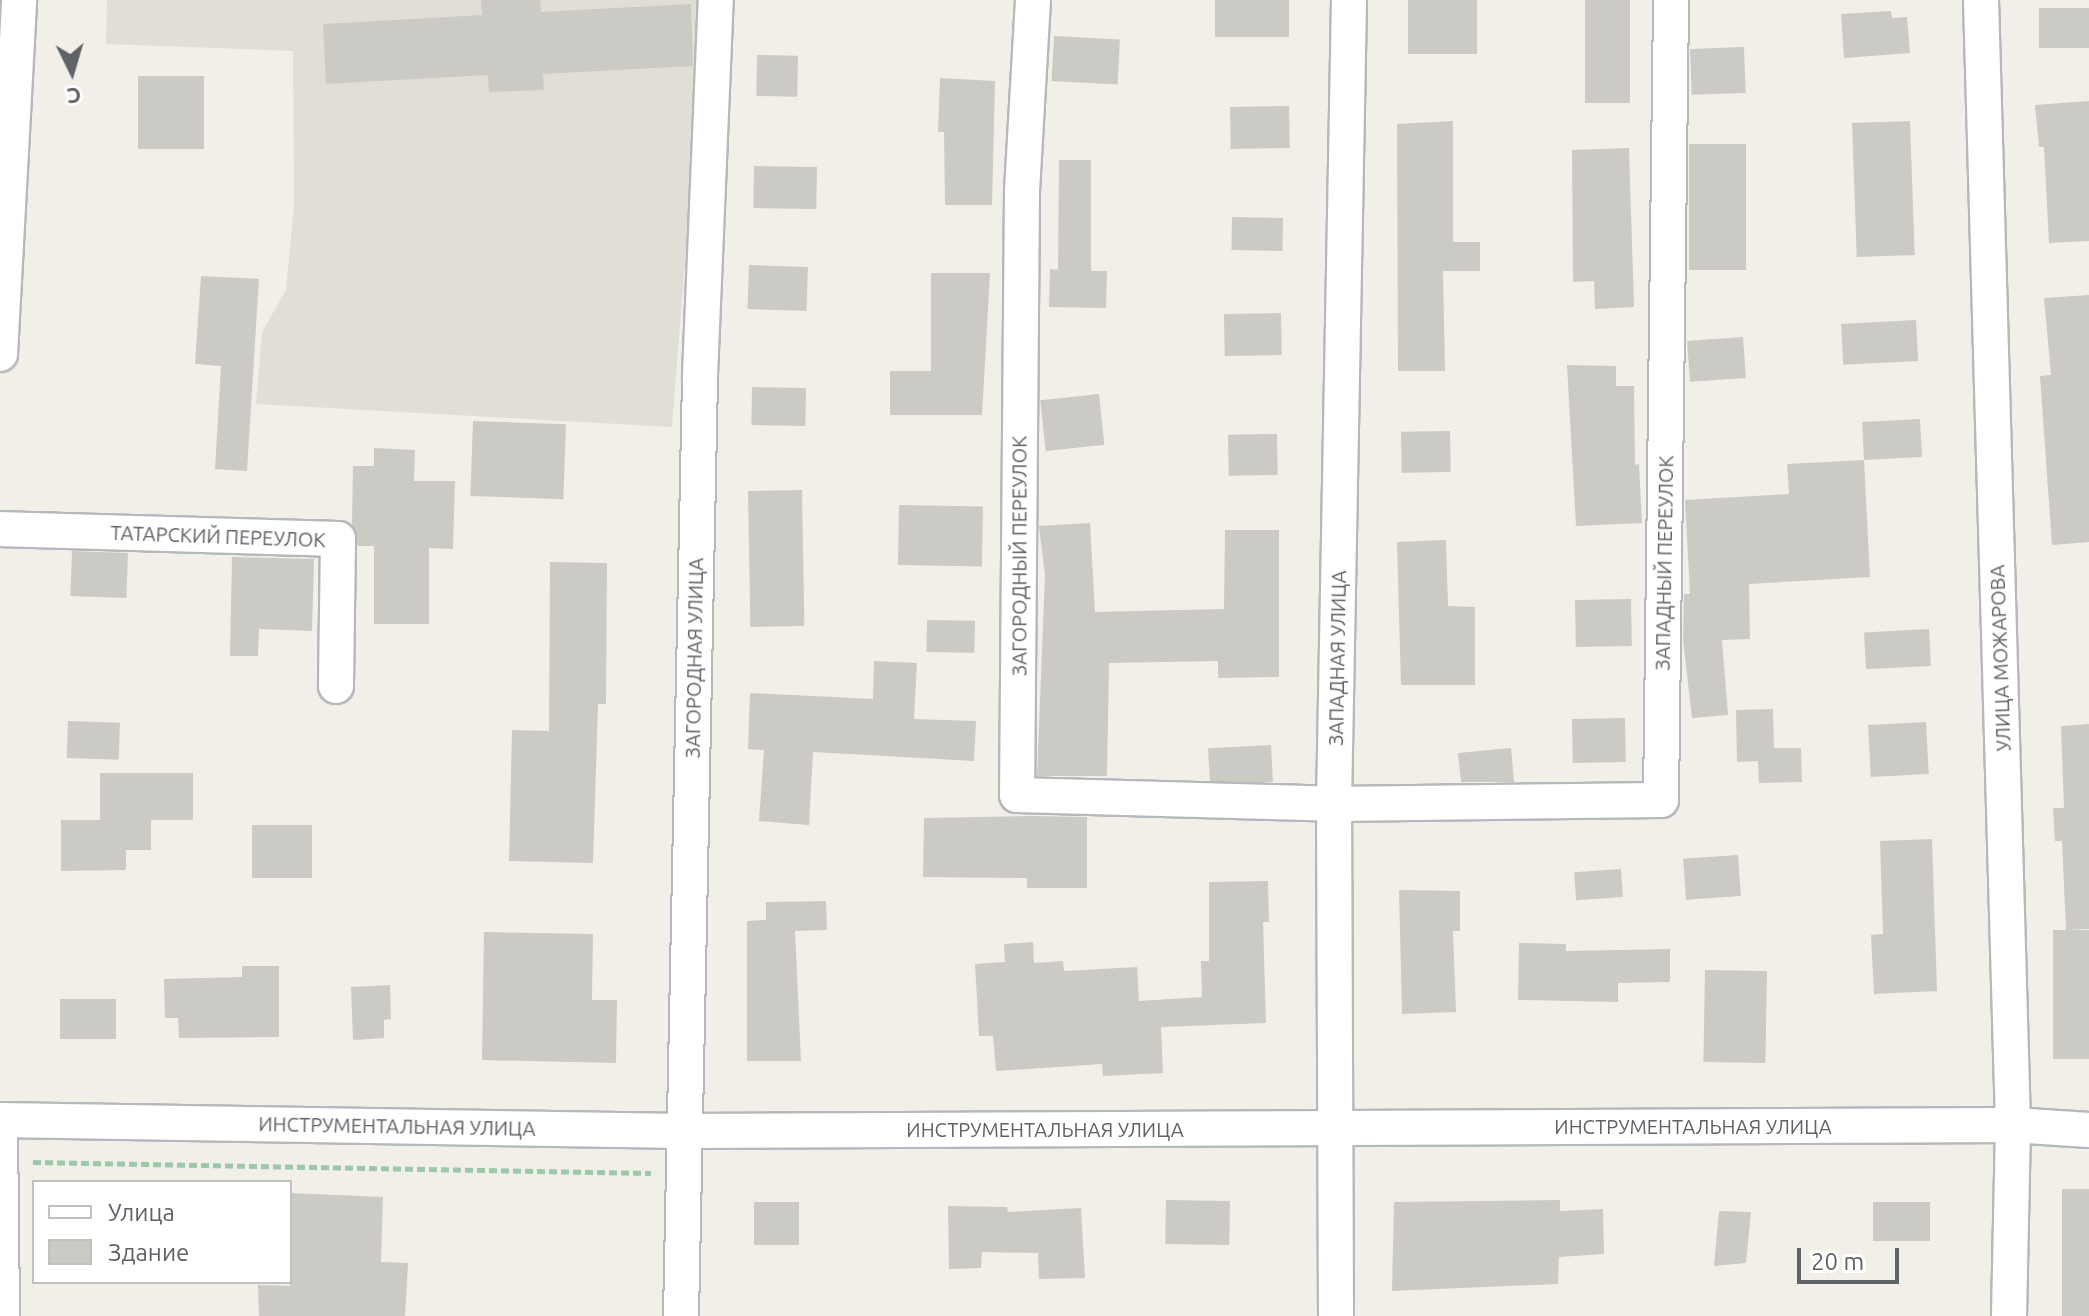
<!DOCTYPE html>
<meta charset="utf-8">
<style>
body{margin:0}
#map{position:relative;width:2089px;height:1316px;overflow:hidden;background:#f1efe8;font-family:Ubuntu,sans-serif}
div>[style]{position:absolute}
.education>*{inset:0;background:#e1ded6}
.building>*{inset:0;background:#cccac5;transform-origin:0 0}
.path>*{height:5px;margin-top:-2.5px;transform-origin:0;background:repeating-linear-gradient(90deg,#9cc7a9 0 8px,transparent 0 12px)}
.roads{filter:drop-shadow(2px 0 #b5b8bc) drop-shadow(-2px 0 #b5b8bc) drop-shadow(0 2px #b5b8bc) drop-shadow(0 -2px #b5b8bc)}
.street>*{height:34px;margin:-17px;padding:0 17px;transform-origin:17px;border-radius:17px;background:#fff}
span{translate:-50% -50%;white-space:nowrap;text-align:center;line-height:1.15;-webkit-text-stroke:7px #fff;paint-order:stroke}
.street-label{font-size:20px;color:#5f6368}
.legend{position:absolute;left:32px;top:1180px;width:260px;height:104px;box-sizing:border-box;background:#fff;border:2px solid #bfc1c3;margin:0;padding:10px 14px;list-style:none;font-size:24px;color:#5f6368}
.legend li{display:flex;align-items:center;gap:16px;height:40px}
.legend b{width:40px;border:2px solid #bfc1c3}
.north{position:absolute;left:32px;top:32px;width:80px;height:80px;-webkit-text-stroke:6px #fff;paint-order:stroke;rotate:175deg;font-size:22px;font-weight:700;line-height:32px;text-align:center;color:#5f6368}
.north::after{content:'';display:block;margin:auto;width:28px;height:36px;background:#5f6368;clip-path:polygon(50% 0,100% 100%,50% 72%,0 100%)}
.scale{position:absolute;left:1797px;top:1248px;width:102px;height:36px;box-sizing:border-box;border:4px solid #5f6368;border-top:0;padding-left:10px;font-size:24px;line-height:28px;white-space:nowrap;color:#5f6368;-webkit-text-stroke:6px #fff;paint-order:stroke}
</style>
<div id="map">
<div class="education">
<i style="clip-path:polygon(107px 0,697px 0,697px 107px,672px 427px,256px 404px,262px 332px,286px 290px,294px 205px,293px 51px,106px 44px)"></i>
</div>
<div class="building">
<i style="clip-path:polygon(481px 0,540px 0,541px 12px,691px 4px,693px 66px,543px 74px,544px 90px,489px 92px,488px 75px,326px 84px,323px 24px,482px 15px)"></i>
<i style="left:1215px;top:0;width:74px;height:37px"></i>
<i style="left:1408px;top:0;width:69px;height:54px"></i>
<i style="left:1585px;top:0;width:45px;height:103px"></i>
<i style="left:2089px;top:8px;width:40px;height:50px;rotate:90deg"></i>
<i style="clip-path:polygon(1891px 11px,1892px 18px,1907px 17px,1910px 53px,1844px 58px,1841px 14px)"></i>
<i style="left:1054px;top:36px;width:66px;height:45px;rotate:3deg"></i>
<i style="left:1744px;top:47px;width:46px;height:54px;rotate:88deg"></i>
<i style="left:757px;top:55px;width:41px;height:41px;rotate:1deg"></i>
<i style="left:138px;top:76px;width:66px;height:73px"></i>
<i style="clip-path:polygon(940px 78px,995px 81px,992px 205px,945px 205px,944px 132px,938px 132px)"></i>
<i style="clip-path:polygon(2089px 101px,2089px 241px,2049px 243px,2044px 147px,2039px 147px,2035px 105px)"></i>
<i style="left:1289px;top:106px;width:42px;height:59px;rotate:89deg"></i>
<i style="clip-path:polygon(1453px 121px,1453px 242px,1480px 242px,1480px 271px,1443px 271px,1445px 371px,1398px 371px,1397px 124px)"></i>
<i style="left:1910px;top:121px;width:134px;height:58px;rotate:88deg"></i>
<i style="left:1746px;top:144px;width:126px;height:57px;rotate:90deg"></i>
<i style="clip-path:polygon(1629px 148px,1634px 307px,1595px 309px,1594px 281px,1573px 282px,1572px 150px)"></i>
<i style="clip-path:polygon(1059px 160px,1091px 160px,1091px 271px,1107px 271px,1106px 308px,1049px 307px,1050px 269px,1058px 270px)"></i>
<i style="left:754px;top:166px;width:63px;height:42px;rotate:1deg"></i>
<i style="left:1232px;top:217px;width:51px;height:33px;rotate:1deg"></i>
<i style="left:749px;top:265px;width:59px;height:44px;rotate:2deg"></i>
<i style="clip-path:polygon(931px 273px,990px 273px,982px 415px,890px 415px,890px 371px,931px 371px)"></i>
<i style="clip-path:polygon(201px 276px,259px 279px,247px 471px,215px 469px,221px 366px,195px 364px)"></i>
<i style="clip-path:polygon(2089px 295px,2089px 542px,2052px 545px,2040px 376px,2051px 375px,2044px 298px)"></i>
<i style="left:1281px;top:313px;width:42px;height:57px;rotate:89deg"></i>
<i style="left:1916px;top:320px;width:41px;height:75px;rotate:87deg"></i>
<i style="left:1743px;top:337px;width:41px;height:56px;rotate:86deg"></i>
<i style="clip-path:polygon(1567px 365px,1616px 366px,1616px 386px,1634px 386px,1635px 465px,1639px 464px,1642px 523px,1576px 526px)"></i>
<i style="left:752px;top:387px;width:54px;height:38px;rotate:1deg"></i>
<i style="left:1099px;top:394px;width:51px;height:59px;rotate:84deg"></i>
<i style="left:1920px;top:419px;width:38px;height:58px;rotate:87deg"></i>
<i style="left:473px;top:421px;width:93px;height:75px;rotate:2deg"></i>
<i style="left:1450px;top:431px;width:41px;height:49px;rotate:89deg"></i>
<i style="left:1277px;top:434px;width:41px;height:49px;rotate:89deg"></i>
<i style="clip-path:polygon(374px 448px,415px 450px,414px 481px,455px 481px,453px 549px,429px 548px,429px 624px,374px 624px,374px 546px,358px 546px,352px 525px,353px 466px,374px 466px)"></i>
<i style="clip-path:polygon(1864px 460px,1870px 577px,1749px 584px,1750px 639px,1722px 640px,1728px 715px,1692px 718px,1683px 640px,1684px 594px,1690px 594px,1685px 500px,1789px 494px,1787px 464px)"></i>
<i style="left:802px;top:490px;width:136px;height:54px;rotate:89deg"></i>
<i style="left:899px;top:505px;width:84px;height:60px;rotate:1deg"></i>
<i style="clip-path:polygon(1090px 523px,1095px 612px,1224px 609px,1225px 530px,1279px 530px,1279px 677px,1218px 678px,1218px 661px,1109px 663px,1107px 776px,1037px 776px,1045px 575px,1039px 526px)"></i>
<i style="clip-path:polygon(1446px 540px,1448px 606px,1475px 607px,1475px 685px,1401px 685px,1397px 542px)"></i>
<i style="left:72px;top:551px;width:56px;height:45px;rotate:2deg"></i>
<i style="clip-path:polygon(232px 557px,314px 559px,312px 631px,259px 629px,258px 656px,230px 656px)"></i>
<i style="clip-path:polygon(550px 562px,607px 563px,606px 704px,598px 704px,593px 863px,509px 861px,512px 730px,549px 731px)"></i>
<i style="left:1631px;top:599px;width:47px;height:56px;rotate:89deg"></i>
<i style="left:927px;top:620px;width:48px;height:32px;rotate:1deg"></i>
<i style="left:1929px;top:629px;width:37px;height:65px;rotate:87deg"></i>
<i style="clip-path:polygon(874px 661px,917px 663px,914px 719px,976px 721px,974px 761px,813px 752px,809px 825px,759px 821px,764px 750px,748px 749px,750px 693px,873px 699px)"></i>
<i style="clip-path:polygon(1773px 709px,1774px 748px,1801px 748px,1802px 782px,1759px 783px,1758px 761px,1737px 762px,1736px 710px)"></i>
<i style="left:1625px;top:718px;width:44px;height:53px;rotate:89deg"></i>
<i style="left:68px;top:721px;width:52px;height:37px;rotate:2deg"></i>
<i style="left:1926px;top:722px;width:52px;height:58px;rotate:87deg"></i>
<i style="clip-path:polygon(2089px 724px,2089px 929px,2066px 930px,2062px 841px,2055px 841px,2053px 808px,2064px 808px,2061px 726px)"></i>
<i style="left:1271px;top:745px;width:37px;height:63px;rotate:87deg"></i>
<i style="clip-path:polygon(1511px 748px,1514px 782px,1461px 782px,1458px 753px)"></i>
<i style="clip-path:polygon(100px 773px,193px 773px,193px 820px,151px 820px,151px 850px,126px 850px,126px 870px,61px 871px,61px 820px,100px 820px)"></i>
<i style="clip-path:polygon(1034px 816px,1087px 817px,1087px 888px,1027px 888px,1027px 878px,923px 877px,924px 818px)"></i>
<i style="left:252px;top:825px;width:60px;height:53px"></i>
<i style="clip-path:polygon(1932px 839px,1937px 991px,1874px 994px,1871px 935px,1883px 934px,1880px 841px)"></i>
<i style="left:1738px;top:855px;width:41px;height:55px;rotate:86deg"></i>
<i style="left:1621px;top:869px;width:28px;height:47px;rotate:86deg"></i>
<i style="clip-path:polygon(1268px 881px,1269px 922px,1263px 922px,1266px 1023px,1161px 1027px,1163px 1073px,1103px 1076px,1102px 1064px,996px 1071px,993px 1036px,979px 1036px,975px 964px,1005px 962px,1004px 944px,1033px 942px,1034px 963px,1063px 961px,1064px 971px,1137px 967px,1139px 1001px,1202px 997px,1201px 961px,1209px 961px,1209px 882px)"></i>
<i style="clip-path:polygon(1399px 890px,1460px 891px,1460px 931px,1453px 931px,1456px 1012px,1402px 1014px)"></i>
<i style="clip-path:polygon(826px 901px,827px 930px,795px 931px,801px 1061px,747px 1061px,747px 921px,766px 920px,766px 902px)"></i>
<i style="left:2089px;top:930px;width:129px;height:36px;rotate:90deg"></i>
<i style="clip-path:polygon(484px 932px,593px 934px,592px 1000px,617px 1000px,616px 1063px,482px 1060px)"></i>
<i style="clip-path:polygon(1519px 943px,1566px 944px,1566px 951px,1670px 949px,1670px 982px,1618px 983px,1618px 1002px,1518px 1000px)"></i>
<i style="clip-path:polygon(242px 966px,279px 966px,279px 1037px,179px 1038px,178px 1018px,165px 1018px,164px 979px,242px 977px)"></i>
<i style="left:1705px;top:970px;width:62px;height:92px;rotate:1deg"></i>
<i style="clip-path:polygon(390px 985px,391px 1019px,384px 1020px,384px 1038px,353px 1040px,351px 987px)"></i>
<i style="left:60px;top:999px;width:56px;height:40px"></i>
<i style="left:2062px;top:1189px;width:27px;height:127px"></i>
<i style="clip-path:polygon(290px 1193px,383px 1197px,381px 1262px,408px 1263px,405px 1316px,259px 1316px,258px 1285px,290px 1286px)"></i>
<i style="clip-path:polygon(1560px 1200px,1560px 1211px,1603px 1209px,1604px 1254px,1559px 1257px,1558px 1284px,1392px 1291px,1394px 1202px)"></i>
<i style="left:1230px;top:1201px;width:44px;height:64px;rotate:91deg"></i>
<i style="left:754px;top:1202px;width:45px;height:43px"></i>
<i style="left:1873px;top:1202px;width:57px;height:39px"></i>
<i style="clip-path:polygon(948px 1206px,1007px 1207px,1008px 1212px,1081px 1208px,1085px 1278px,1039px 1279px,1038px 1253px,982px 1252px,981px 1268px,949px 1269px)"></i>
<i style="clip-path:polygon(1719px 1211px,1751px 1212px,1746px 1263px,1714px 1266px)"></i>
</div>
<div class="path">
<i style="left:33px;top:1162px;width:618px;rotate:1.02deg"></i>
</div>
<div class="roads">
<div class="street">
<i style="left:1033px;top:0;width:191px;rotate:93.3deg"></i>
<i style="left:1022px;top:191px;width:604px;rotate:90.47deg"></i>
<i style="left:1017px;top:795px;width:317px;rotate:1.6deg"></i>
<i style="left:1334px;top:804px;width:327px;rotate:-0.7deg"></i>
<i style="left:1661px;top:800px;width:800px;rotate:-89.28deg"></i>
<i style="left:1981px;top:0;width:1125px;rotate:88.37deg"></i>
<i style="left:2013px;top:1125px;width:191px;rotate:91.2deg"></i>
<i style="left:0;top:354px;width:355px;rotate:-86.9deg"></i>
<i style="left:0;top:529px;width:338px;rotate:1.7deg"></i>
<i style="left:338px;top:539px;width:147px;rotate:90.8deg"></i>
<i style="left:2px;top:1316px;width:196px;rotate:-90.6deg"></i>
<i style="left:0;top:1120px;width:684px;rotate:0.92deg"></i>
<i style="left:684px;top:1131px;width:1329px;rotate:-0.26deg"></i>
<i style="left:2013px;top:1125px;width:76px;rotate:3.8deg"></i>
<i style="left:681px;top:1316px;width:941px;rotate:-88.84deg"></i>
<i style="left:700px;top:375px;width:375px;rotate:-87.6deg"></i>
<i style="left:1336px;top:1316px;width:512px;rotate:-90.22deg"></i>
<i style="left:1334px;top:804px;width:804px;rotate:-88.93deg"></i>
</div>
</div>
<div class="street-label">
<span style="left:218px;top:536px;rotate:2deg">ТАТАРСКИЙ ПЕРЕУЛОК</span>
<span style="left:1019px;top:556px;rotate:-90deg">ЗАГОРОДНЫЙ ПЕРЕУЛОК</span>
<span style="left:1664px;top:563px;rotate:-89deg">ЗАПАДНЫЙ ПЕРЕУЛОК</span>
<span style="left:694px;top:658px;rotate:-89deg">ЗАГОРОДНАЯ УЛИЦА</span>
<span style="left:1337px;top:658px;rotate:-89deg">ЗАПАДНАЯ УЛИЦА</span>
<span style="left:2000px;top:658px;rotate:-92deg">УЛИЦА МОЖАРОВА</span>
<span style="left:397px;top:1126px;rotate:1deg">ИНСТРУМЕНТАЛЬНАЯ УЛИЦА</span>
<span style="left:1693px;top:1126px">ИНСТРУМЕНТАЛЬНАЯ УЛИЦА</span>
<span style="left:1045px;top:1129px">ИНСТРУМЕНТАЛЬНАЯ УЛИЦА</span>
</div>
<ul class="legend">
<li><b style="height:10px;background:#fff"></b>Улица</li>
<li><b style="height:22px;background:#cccac5"></b>Здание</li>
</ul>
<div class="north">С</div>
<div class="scale">20 m</div>
</div>
